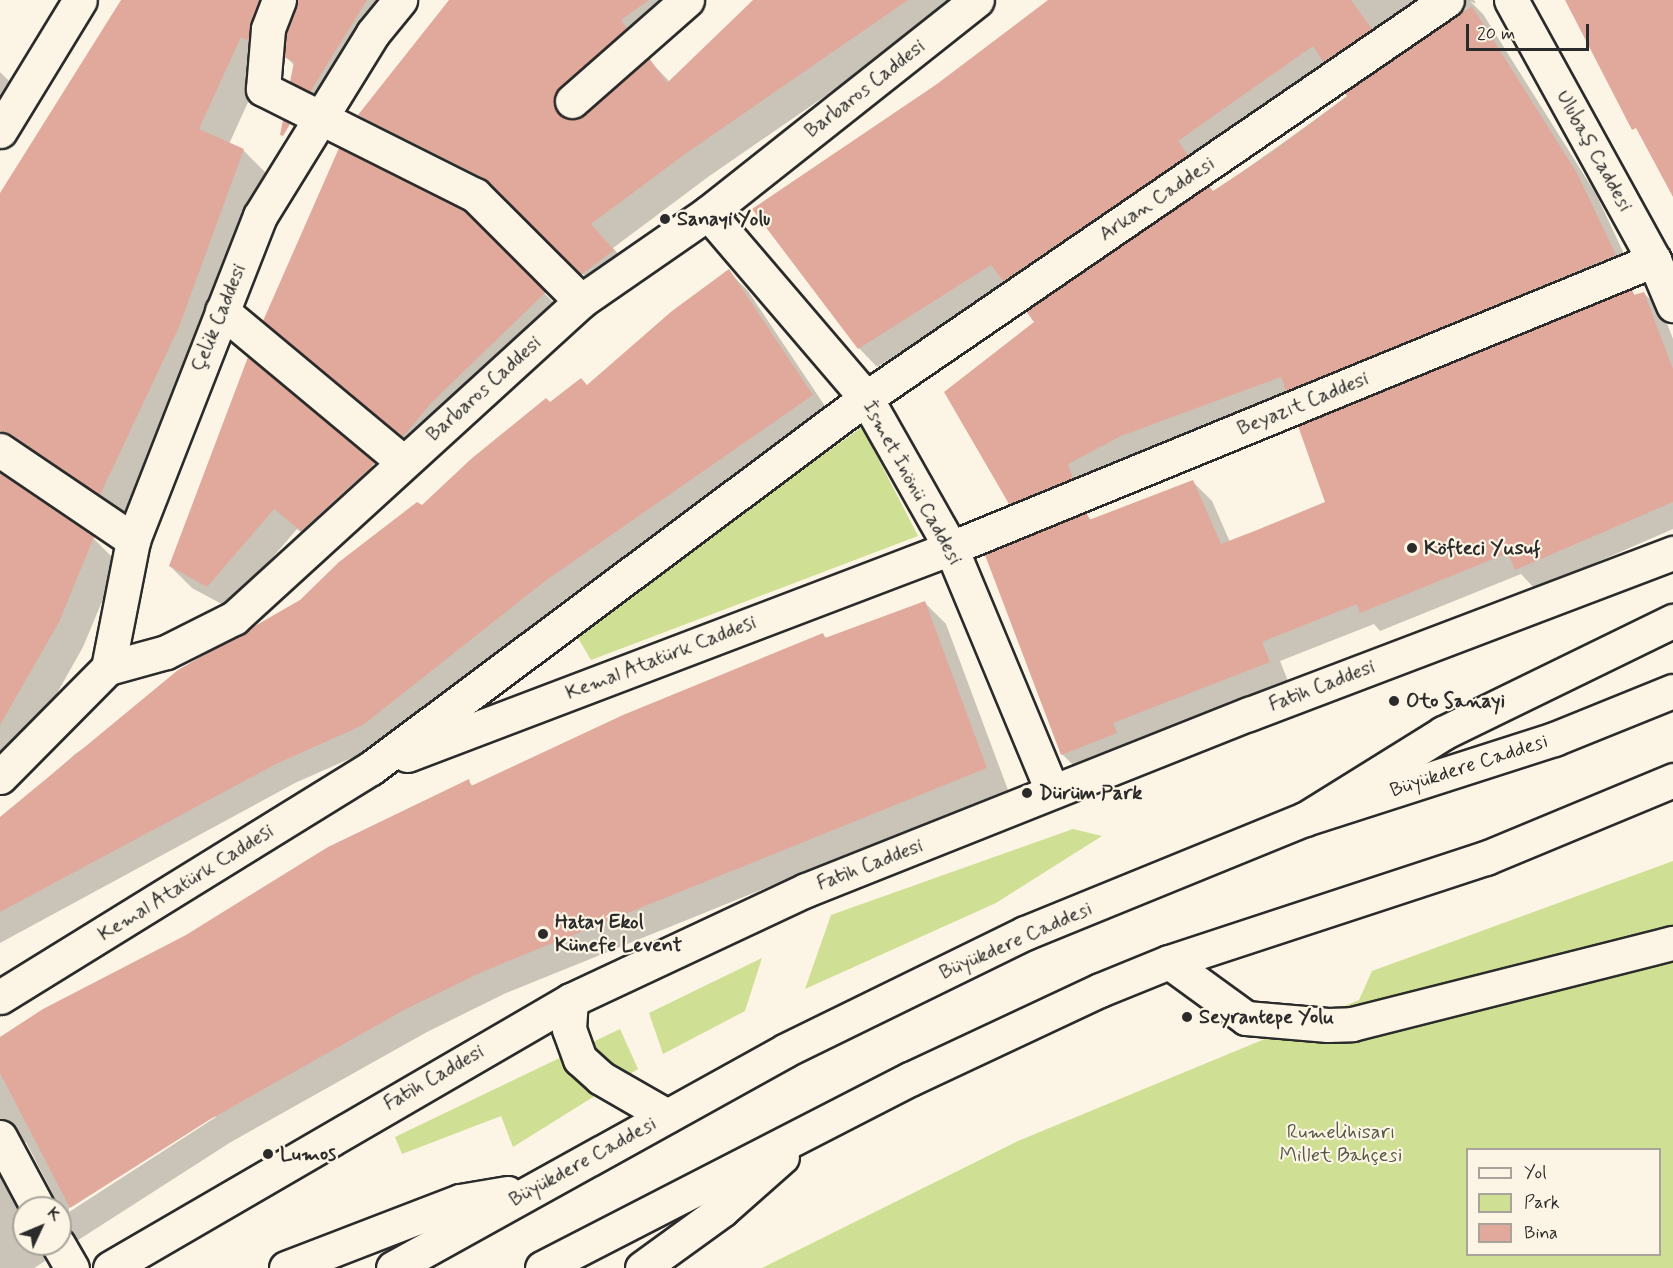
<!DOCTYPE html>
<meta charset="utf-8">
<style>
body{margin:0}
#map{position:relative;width:1673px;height:1268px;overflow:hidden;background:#fcf5e5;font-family:Mynerve,sans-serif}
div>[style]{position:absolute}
.green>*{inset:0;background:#cfdf93}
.shadow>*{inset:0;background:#0003}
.building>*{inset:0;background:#e1a99b}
.roads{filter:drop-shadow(2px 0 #2b2b2b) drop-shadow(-2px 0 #2b2b2b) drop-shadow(0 2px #2b2b2b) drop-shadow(0 -2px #2b2b2b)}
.minor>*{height:33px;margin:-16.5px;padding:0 16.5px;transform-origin:16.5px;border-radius:16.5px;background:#fcf5e5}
.major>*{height:33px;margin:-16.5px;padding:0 16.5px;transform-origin:16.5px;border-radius:16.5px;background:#fcf5e5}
.highway>*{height:33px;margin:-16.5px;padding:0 16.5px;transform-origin:16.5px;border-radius:16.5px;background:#fcf5e5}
.dots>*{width:16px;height:16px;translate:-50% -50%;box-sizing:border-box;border:3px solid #fcf5e5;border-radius:50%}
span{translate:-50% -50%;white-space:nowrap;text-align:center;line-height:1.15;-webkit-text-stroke:4.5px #fcf5e5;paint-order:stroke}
.street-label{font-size:20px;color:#2b2b2b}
.poi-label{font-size:20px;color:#2b2b2b;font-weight:700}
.left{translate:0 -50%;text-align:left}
.park-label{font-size:20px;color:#545845}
.legend{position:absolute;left:1466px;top:1148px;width:195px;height:108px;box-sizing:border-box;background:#fcf5e5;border:2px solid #a8a49b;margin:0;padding:8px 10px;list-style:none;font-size:18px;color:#2b2b2b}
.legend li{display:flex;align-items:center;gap:12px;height:30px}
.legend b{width:30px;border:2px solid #a8a49b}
.north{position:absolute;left:12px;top:1196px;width:60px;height:60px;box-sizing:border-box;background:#fcf5e5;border:2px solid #a8a49b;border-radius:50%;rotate:46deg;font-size:16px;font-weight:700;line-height:24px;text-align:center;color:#2b2b2b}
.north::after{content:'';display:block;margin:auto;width:21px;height:27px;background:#2b2b2b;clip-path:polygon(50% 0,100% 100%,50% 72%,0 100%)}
.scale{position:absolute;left:1466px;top:24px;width:123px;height:27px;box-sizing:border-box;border:3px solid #2b2b2b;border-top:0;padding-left:8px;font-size:18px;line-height:21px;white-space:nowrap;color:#2b2b2b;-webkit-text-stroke:4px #fcf5e5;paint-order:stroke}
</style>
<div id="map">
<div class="green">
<i style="clip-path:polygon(862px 427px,918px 536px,591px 660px,575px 633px)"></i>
<i style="clip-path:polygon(1073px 829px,1102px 836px,996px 903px,805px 989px,831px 915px)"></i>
<i style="clip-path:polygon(evenodd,1673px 861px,1673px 1268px,762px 1268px,1018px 1141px,1359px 1000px,1372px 971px,1673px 861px,1468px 1150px,1660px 1150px,1660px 1254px,1468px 1254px,1468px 1150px)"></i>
<i style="clip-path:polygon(762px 958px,745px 1011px,663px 1054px,649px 1013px)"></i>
<i style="clip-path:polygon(620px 1029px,638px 1069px,513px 1147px,501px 1116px,402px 1154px,395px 1137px)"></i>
</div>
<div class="shadow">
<i style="clip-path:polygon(123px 0,412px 0,317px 107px,292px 81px,295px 66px,286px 57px,296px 11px,286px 19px,229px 144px,243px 150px,269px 176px,126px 519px,0 430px,0 200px)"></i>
<i style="clip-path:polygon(450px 0,698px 0,576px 120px,649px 60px,670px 82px,755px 0,964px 0,708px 177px,613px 248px,636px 274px,606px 297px,509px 201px,383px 138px,360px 115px)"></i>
<i style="clip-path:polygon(1051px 0,1461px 0,877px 367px,859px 348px,754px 210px,987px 51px)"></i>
<i style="clip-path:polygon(1465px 0,1474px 0,1476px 4px,1470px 1px,1483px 14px,1596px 194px,1634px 275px,1029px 522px,1010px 503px,1214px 192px,1459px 17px,1466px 8px)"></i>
<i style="clip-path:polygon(0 72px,26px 98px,0 133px)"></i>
<i style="clip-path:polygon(463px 212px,566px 315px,425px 457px,265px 321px)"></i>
<i style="clip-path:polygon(728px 271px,748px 291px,831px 415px,564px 600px,383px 744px,295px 783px,0 943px,0 821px,75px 754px,301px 601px,550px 404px,587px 386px)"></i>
<i style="clip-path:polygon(1631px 291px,1636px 296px,1644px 293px,1663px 313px,1673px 339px,1673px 529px,1535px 589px,1521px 574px,1380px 631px,1374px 624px,1280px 661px,1288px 681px,1132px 743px,1135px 752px,1081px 773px,1062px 754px,1086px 514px,1092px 521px,1193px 482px,1212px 501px,1230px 542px,1327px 503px)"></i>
<i style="clip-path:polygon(249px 360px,396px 486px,324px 552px,297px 529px,229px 608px,192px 588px,170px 566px)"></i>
<i style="clip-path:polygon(0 475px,93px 538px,118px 563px,83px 647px,42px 720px,0 758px)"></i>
<i style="clip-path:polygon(evenodd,924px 602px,946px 624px,1008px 790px,506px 993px,427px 1032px,231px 1142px,72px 1244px,60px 1233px,60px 1208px,26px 1142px,14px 1142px,24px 1208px,24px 1244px,67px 1247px,34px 1268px,0 1268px,0 1038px,468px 781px,474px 787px,823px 635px,828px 639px,924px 602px,215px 1115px,216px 1117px,69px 1212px,69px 1208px,215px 1115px)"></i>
</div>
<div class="building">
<i style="clip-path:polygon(121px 0,259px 0,248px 41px,241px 37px,199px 129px,244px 149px,179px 327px,100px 495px,11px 434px,0 431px,0 193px)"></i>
<i style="clip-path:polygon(297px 0,367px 0,310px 92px,290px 82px,294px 62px,284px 57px,286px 33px)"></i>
<i style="clip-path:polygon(449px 0,649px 0,621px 20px,627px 28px,555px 94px,558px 113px,575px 119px,649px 58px,667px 83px,753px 0,908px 0,685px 154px,591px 224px,614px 250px,581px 275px,484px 178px,358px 115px)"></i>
<i style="clip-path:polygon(1048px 0,1351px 0,1372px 29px,1323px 62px,1313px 46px,1178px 141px,1188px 155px,1003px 281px,991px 265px,858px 349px,752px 209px,937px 84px)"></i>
<i style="clip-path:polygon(1565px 0,1673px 0,1673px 197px,1636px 128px,1632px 130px)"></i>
<i style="clip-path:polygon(1472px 6px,1577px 173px,1616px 255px,1286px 391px,1281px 377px,1121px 436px,1068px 464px,1073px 478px,1009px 504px,944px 392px,1034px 322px,1026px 311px,1209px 186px,1213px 191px,1272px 152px,1347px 96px,1345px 93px)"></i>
<i style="clip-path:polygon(283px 120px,290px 124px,283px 136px,280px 135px)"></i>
<i style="clip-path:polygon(339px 148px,464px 210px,546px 292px,431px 403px,403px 437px,263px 321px)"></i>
<i style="clip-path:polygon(729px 269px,813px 395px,545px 581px,363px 725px,276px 764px,0 912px,0 817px,178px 670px,300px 600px,339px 562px,417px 502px,422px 505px,471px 459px,546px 398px,550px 402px,581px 378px,587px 385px,672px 311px)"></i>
<i style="clip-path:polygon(1632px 289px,1634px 295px,1644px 292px,1673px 369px,1673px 502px,1515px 570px,1508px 553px,1360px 613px,1357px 604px,1262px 642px,1270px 662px,1113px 723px,1117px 733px,1061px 755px,985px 555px,1087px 513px,1089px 520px,1193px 480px,1221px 544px,1257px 530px,1325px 502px,1298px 426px)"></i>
<i style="clip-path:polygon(248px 357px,375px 463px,301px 531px,274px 509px,207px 587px,169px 566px)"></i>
<i style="clip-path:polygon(0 473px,94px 537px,59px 622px,0 725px)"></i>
<i style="clip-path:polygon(925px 601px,987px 768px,484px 971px,404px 1010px,209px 1120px,70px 1208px,0 1073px,0 1037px,43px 1009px,186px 935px,328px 847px,469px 779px,471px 786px,623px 715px,823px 633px,825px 638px)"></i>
</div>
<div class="roads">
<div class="minor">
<i style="left:279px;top:0;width:31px;rotate:111deg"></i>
<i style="left:268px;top:29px;width:60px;rotate:94.8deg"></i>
<i style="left:263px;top:89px;width:237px;rotate:26.6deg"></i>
<i style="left:475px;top:195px;width:150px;rotate:45deg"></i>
<i style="left:1511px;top:0;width:297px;rotate:61.2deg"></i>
<i style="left:1654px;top:260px;width:49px;rotate:67.1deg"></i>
<i style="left:572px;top:101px;width:153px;rotate:-41.3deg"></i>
<i style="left:0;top:131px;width:153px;rotate:-58.6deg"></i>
<i style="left:708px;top:213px;width:243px;rotate:49.5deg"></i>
<i style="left:866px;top:398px;width:172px;rotate:60.5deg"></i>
<i style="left:951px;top:548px;width:263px;rotate:67.4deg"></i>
<i style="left:222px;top:311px;width:236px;rotate:39.8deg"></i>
<i style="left:0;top:450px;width:161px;rotate:34.1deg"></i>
<i style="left:108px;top:668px;width:130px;rotate:-78.9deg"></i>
<i style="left:133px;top:540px;width:348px;rotate:-68.6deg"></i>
<i style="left:260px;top:216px;width:215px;rotate:-58.3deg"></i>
<i style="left:373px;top:33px;width:43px;rotate:-50.7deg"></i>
<i style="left:407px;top:755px;width:582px;rotate:-20.83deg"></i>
<i style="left:951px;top:548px;width:760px;rotate:-22.28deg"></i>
<i style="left:0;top:777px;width:153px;rotate:-45.3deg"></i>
<i style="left:108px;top:668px;width:60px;rotate:-15.4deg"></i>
<i style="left:166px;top:652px;width:76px;rotate:-26.6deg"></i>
<i style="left:234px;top:618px;width:470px;rotate:-42.4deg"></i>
<i style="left:581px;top:301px;width:155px;rotate:-34.7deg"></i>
<i style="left:708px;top:213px;width:343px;rotate:-38.4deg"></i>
<i style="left:1169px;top:962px;width:95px;rotate:36deg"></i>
<i style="left:1246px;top:1018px;width:82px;rotate:4.9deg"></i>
<i style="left:1328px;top:1025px;width:24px;rotate:-2deg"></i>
<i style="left:1352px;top:1024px;width:331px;rotate:-14.2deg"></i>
<i style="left:0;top:997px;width:436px;rotate:-31.7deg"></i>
<i style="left:371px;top:768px;width:618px;rotate:-36.78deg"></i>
<i style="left:866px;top:398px;width:704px;rotate:-34.41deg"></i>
<i style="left:571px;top:1000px;width:29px;rotate:94deg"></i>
<i style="left:569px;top:1029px;width:32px;rotate:70deg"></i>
<i style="left:580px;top:1059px;width:28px;rotate:42deg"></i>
<i style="left:601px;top:1078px;width:76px;rotate:29.9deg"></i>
<i style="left:0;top:1137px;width:81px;rotate:61.8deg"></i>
<i style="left:58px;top:1244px;width:28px;rotate:60deg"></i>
<i style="left:110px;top:1268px;width:533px;rotate:-30.17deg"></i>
<i style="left:571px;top:1000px;width:259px;rotate:-25.1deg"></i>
<i style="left:806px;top:890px;width:477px;rotate:-21.7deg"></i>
<i style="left:1249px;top:714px;width:454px;rotate:-20.8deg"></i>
</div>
<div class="major">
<i style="left:286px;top:1268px;width:186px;rotate:-21.1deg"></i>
<i style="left:460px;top:1201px;width:48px;rotate:-9.7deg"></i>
<i style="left:393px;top:1268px;width:449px;rotate:-29deg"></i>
<i style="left:786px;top:1050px;width:266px;rotate:-26.1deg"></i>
<i style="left:1025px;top:933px;width:302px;rotate:-22.2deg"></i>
<i style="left:1305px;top:819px;width:262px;rotate:-17.8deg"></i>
<i style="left:1554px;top:739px;width:128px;rotate:-22deg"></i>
<i style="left:542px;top:1268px;width:414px;rotate:-27.2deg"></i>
<i style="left:910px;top:1079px;width:210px;rotate:-25.1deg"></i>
<i style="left:1100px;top:990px;width:74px;rotate:-22.1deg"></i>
<i style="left:1169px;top:962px;width:334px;rotate:-18.2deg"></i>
<i style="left:1486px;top:858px;width:203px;rotate:-22.6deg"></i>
<i style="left:642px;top:1268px;width:99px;rotate:-35.9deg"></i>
<i style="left:722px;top:1210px;width:80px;rotate:-41.5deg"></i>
</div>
<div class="highway">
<i style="left:1305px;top:819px;width:163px;rotate:-31.9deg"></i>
<i style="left:1443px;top:733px;width:256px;rotate:-26deg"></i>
</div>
</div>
<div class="dots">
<i style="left:665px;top:219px;background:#2b2b2b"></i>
<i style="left:1412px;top:548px;background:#2b2b2b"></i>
<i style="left:1394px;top:701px;background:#2b2b2b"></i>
<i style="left:1027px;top:793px;background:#2b2b2b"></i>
<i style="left:543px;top:934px;background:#2b2b2b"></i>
<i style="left:1187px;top:1017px;background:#2b2b2b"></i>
<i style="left:268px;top:1154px;background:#2b2b2b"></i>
</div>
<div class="street-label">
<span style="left:865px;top:89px;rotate:-38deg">Barbaros Caddesi</span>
<span style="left:1594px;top:151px;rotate:61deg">Ulubaş Caddesi</span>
<span style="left:1157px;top:199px;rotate:-34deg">Arkan Caddesi</span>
<span style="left:219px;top:318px;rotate:-68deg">Çelik Caddesi</span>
<span style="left:484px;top:389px;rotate:-42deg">Barbaros Caddesi</span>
<span style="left:1303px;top:404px;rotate:-22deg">Beyazıt Caddesi</span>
<span style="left:912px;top:483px;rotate:61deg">İsmet İnönü Caddesi</span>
<span style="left:661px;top:658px;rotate:-21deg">Kemal Atatürk Caddesi</span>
<span style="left:1322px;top:686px;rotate:-21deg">Fatih Caddesi</span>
<span style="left:1469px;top:766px;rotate:-18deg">Büyükdere Caddesi</span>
<span style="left:870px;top:865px;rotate:-21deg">Fatih Caddesi</span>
<span style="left:186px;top:883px;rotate:-32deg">Kemal Atatürk Caddesi</span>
<span style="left:1016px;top:941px;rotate:-24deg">Büyükdere Caddesi</span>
<span style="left:434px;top:1078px;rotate:-30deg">Fatih Caddesi</span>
<span style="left:583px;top:1162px;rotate:-29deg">Büyükdere Caddesi</span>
</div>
<div class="poi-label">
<span class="left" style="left:677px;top:219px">Sanayi Yolu</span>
<span class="left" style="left:1424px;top:548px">Köfteci Yusuf</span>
<span class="left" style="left:1406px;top:701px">Oto Sanayi</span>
<span class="left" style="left:1039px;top:793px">Dürüm Park</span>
<span class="left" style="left:555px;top:934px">Hatay Ekol<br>Künefe Levent</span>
<span class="left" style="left:1199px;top:1017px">Seyrantepe Yolu</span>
<span class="left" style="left:280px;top:1154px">Lumos</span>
</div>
<div class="park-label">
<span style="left:1341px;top:1144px">Rumelihisarı<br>Millet Bahçesi</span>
</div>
<ul class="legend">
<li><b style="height:8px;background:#fcf5e5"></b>Yol</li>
<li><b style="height:16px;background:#cfdf93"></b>Park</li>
<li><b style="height:16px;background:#e1a99b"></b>Bina</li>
</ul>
<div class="north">K</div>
<div class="scale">20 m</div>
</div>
